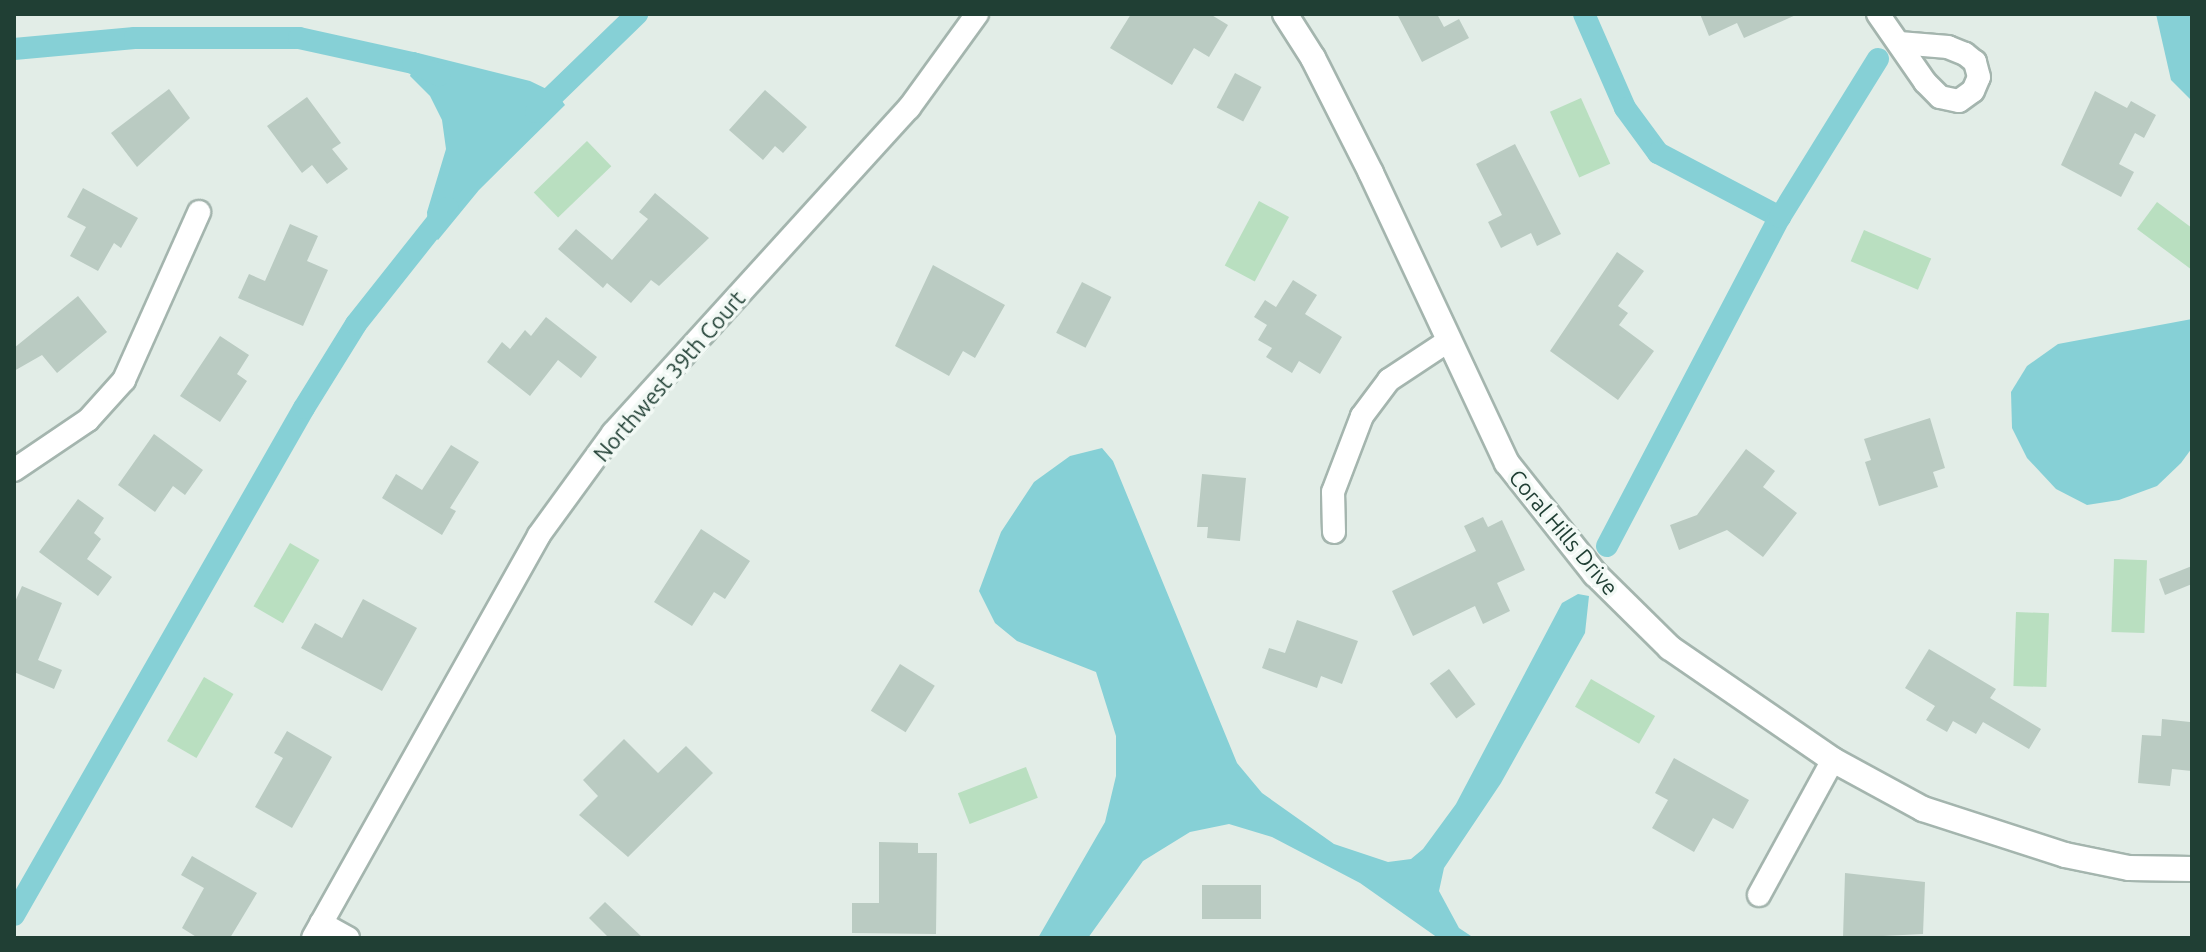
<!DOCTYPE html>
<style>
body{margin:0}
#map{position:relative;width:2206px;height:952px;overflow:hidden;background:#e2ede7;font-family:Ubuntu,sans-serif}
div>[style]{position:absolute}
.green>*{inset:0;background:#b9dfc0;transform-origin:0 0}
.water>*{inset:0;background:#86d0d6}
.canal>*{height:22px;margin:-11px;padding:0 11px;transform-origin:11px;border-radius:11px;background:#86d0d6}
.building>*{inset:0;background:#bacbc2;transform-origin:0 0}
.roads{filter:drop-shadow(2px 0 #a4b5ae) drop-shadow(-2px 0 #a4b5ae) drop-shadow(0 2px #a4b5ae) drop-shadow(0 -2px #a4b5ae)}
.street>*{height:22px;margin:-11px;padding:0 11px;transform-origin:11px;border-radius:11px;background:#fff}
.secondary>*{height:24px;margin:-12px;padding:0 12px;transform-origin:12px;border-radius:12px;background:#fff}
span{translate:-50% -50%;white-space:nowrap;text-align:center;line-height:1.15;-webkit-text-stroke:7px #f2f9f5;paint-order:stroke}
.street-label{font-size:22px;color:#203f34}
.frame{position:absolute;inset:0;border:16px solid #203f34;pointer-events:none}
</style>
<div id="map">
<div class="green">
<i style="left:1581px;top:98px;width:72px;height:34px;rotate:66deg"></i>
<i style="left:587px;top:141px;width:35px;height:74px;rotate:46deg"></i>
<i style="left:1259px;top:201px;width:34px;height:73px;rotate:28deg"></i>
<i style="clip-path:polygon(2157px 202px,2192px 228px,2192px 270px,2137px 229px)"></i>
<i style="left:1864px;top:230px;width:73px;height:34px;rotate:23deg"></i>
<i style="left:290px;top:543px;width:34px;height:73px;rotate:30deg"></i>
<i style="left:2114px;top:559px;width:33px;height:73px;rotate:2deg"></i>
<i style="left:2016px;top:612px;width:33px;height:74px;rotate:2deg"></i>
<i style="left:204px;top:677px;width:34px;height:74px;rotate:30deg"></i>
<i style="left:1591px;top:679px;width:74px;height:32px;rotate:30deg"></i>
<i style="left:1026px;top:767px;width:33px;height:73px;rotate:69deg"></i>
</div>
<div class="water">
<i style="clip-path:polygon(2156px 14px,2192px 14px,2192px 101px,2171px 80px)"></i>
<i style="clip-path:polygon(418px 53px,530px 81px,557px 94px,565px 105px,479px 190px,438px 240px,428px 231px,427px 212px,446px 149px,442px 120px,430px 96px,410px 76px)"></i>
<i style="clip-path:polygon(2192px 319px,2192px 448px,2181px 463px,2157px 486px,2119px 500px,2087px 505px,2056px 489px,2027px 458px,2012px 428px,2011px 392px,2027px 366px,2058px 344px)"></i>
<i style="clip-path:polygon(1102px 448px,1113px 461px,1237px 763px,1262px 793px,1334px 844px,1388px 862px,1411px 859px,1423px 849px,1456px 804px,1562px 603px,1578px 594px,1589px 596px,1585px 633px,1501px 783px,1444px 868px,1439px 891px,1459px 928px,1474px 938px,1438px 938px,1360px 883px,1272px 837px,1229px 824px,1190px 832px,1143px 861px,1088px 938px,1038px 938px,1105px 822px,1116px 776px,1116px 736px,1096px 672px,1017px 641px,995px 623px,979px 591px,1001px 532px,1034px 482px,1070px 456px)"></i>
</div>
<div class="canal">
<i style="left:1584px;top:14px;width:103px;rotate:66.4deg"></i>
<i style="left:1625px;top:108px;width:56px;rotate:53.7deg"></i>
<i style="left:1658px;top:153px;width:138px;rotate:27.7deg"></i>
<i style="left:14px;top:49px;width:121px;rotate:-5.2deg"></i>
<i style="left:135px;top:38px;width:164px"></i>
<i style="left:299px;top:38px;width:117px;rotate:12.4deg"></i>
<i style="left:413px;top:63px;width:29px;rotate:25deg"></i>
<i style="left:536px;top:112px;width:141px;rotate:-44.1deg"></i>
<i style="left:1607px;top:546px;width:372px;rotate:-62.3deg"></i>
<i style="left:1780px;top:217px;width:186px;rotate:-58.2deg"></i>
<i style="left:14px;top:915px;width:584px;rotate:-60.23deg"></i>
<i style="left:304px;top:408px;width:99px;rotate:-58.2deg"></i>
<i style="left:356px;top:324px;width:148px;rotate:-51.6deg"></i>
</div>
<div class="building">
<i style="clip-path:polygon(1131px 14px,1210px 14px,1228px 25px,1209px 57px,1194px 48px,1172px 85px,1110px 48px)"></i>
<i style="clip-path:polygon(1397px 14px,1437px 14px,1444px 27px,1459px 19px,1469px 38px,1422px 62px)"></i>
<i style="clip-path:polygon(1700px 14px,1798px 14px,1744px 38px,1737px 23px,1709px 36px)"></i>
<i style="left:1235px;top:73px;width:30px;height:39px;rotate:28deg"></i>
<i style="clip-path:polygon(169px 89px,190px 118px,137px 167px,111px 133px)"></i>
<i style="clip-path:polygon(765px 90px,807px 127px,783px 153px,775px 146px,763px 160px,729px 130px)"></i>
<i style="clip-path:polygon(2095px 91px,2127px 108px,2131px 101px,2156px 115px,2144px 138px,2135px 133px,2119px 164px,2134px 172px,2121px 197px,2061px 165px)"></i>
<i style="clip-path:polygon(307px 97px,341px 143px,332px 149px,348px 169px,327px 184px,312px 165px,302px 173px,267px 126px)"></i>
<i style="clip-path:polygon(1515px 144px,1561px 234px,1537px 246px,1531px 233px,1501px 248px,1488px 222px,1502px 215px,1476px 164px)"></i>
<i style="clip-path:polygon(83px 188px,138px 218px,121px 248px,114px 243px,98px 271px,70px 256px,86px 227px,67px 217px)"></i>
<i style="clip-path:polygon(655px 193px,709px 238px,659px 286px,651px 280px,631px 303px,607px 283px,603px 288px,558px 249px,576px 229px,612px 260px,648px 219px,639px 212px)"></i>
<i style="clip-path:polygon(290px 224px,318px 236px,307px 261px,328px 270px,303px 326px,238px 298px,249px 274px,265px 281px)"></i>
<i style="clip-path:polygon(1617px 252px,1644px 271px,1618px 306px,1628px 313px,1619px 325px,1654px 351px,1618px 400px,1550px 351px)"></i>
<i style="clip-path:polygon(933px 265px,1005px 305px,975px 358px,963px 351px,949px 376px,895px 346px)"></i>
<i style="clip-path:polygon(1293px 280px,1317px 295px,1305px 314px,1342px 337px,1320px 374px,1299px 361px,1292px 373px,1266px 357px,1272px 348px,1258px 340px,1267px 325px,1254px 317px,1265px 300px,1276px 307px)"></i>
<i style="left:1082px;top:282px;width:33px;height:57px;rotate:27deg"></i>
<i style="clip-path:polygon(78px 296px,107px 332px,57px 373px,42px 355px,14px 371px,14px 348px)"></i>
<i style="clip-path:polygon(546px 317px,597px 357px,581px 378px,558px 360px,530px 396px,487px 362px,502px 342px,510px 349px,525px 330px,531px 336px)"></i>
<i style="clip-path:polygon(220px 336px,249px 355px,237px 374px,247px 381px,220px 422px,180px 396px)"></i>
<i style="clip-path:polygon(1930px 418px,1945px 468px,1933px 472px,1938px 487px,1879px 506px,1865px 462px,1871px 460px,1864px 439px)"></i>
<i style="clip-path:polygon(154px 434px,203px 470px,185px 495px,173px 486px,155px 512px,118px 485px)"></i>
<i style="clip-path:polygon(451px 445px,479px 462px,450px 508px,456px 511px,442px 535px,382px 498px,396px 474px,422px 490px)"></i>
<i style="clip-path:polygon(1746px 449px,1775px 471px,1763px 487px,1797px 513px,1763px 557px,1727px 530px,1679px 550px,1670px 525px,1697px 515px)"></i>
<i style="clip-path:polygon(1202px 474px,1246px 478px,1240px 541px,1207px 538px,1208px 527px,1197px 527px)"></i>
<i style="clip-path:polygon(78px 499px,104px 518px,94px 533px,101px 539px,87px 559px,112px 577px,98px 596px,39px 552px)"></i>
<i style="clip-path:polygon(1483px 517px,1488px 527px,1502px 520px,1525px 570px,1497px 583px,1510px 611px,1483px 624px,1475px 606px,1413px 636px,1392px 591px,1476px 551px,1464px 526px)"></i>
<i style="clip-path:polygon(701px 529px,750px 561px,725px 599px,714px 592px,692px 626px,654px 602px)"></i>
<i style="clip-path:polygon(2192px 566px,2192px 584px,2165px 595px,2159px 579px)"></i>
<i style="clip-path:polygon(22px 586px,62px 603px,38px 660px,62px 670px,54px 689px,14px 672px,14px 604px)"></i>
<i style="clip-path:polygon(363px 599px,417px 628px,382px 691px,301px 648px,315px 623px,342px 638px)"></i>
<i style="clip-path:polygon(1297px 620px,1358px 641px,1342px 684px,1321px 676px,1317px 688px,1262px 668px,1269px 648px,1285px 653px)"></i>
<i style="clip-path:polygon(1929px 649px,1996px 689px,1990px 698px,2041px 729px,2029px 749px,1983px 722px,1976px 734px,1953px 721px,1947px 732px,1926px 720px,1935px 706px,1905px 688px)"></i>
<i style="left:900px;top:664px;width:41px;height:55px;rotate:32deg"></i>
<i style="left:1449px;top:669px;width:44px;height:24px;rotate:53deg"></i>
<i style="clip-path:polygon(2162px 719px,2190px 722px,2192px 771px,2172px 769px,2170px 786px,2138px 783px,2142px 735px,2161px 736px)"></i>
<i style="clip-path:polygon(287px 731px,332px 757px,292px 828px,255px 807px,283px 758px,274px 753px)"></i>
<i style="clip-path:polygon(624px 739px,658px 773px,686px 746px,713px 773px,628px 857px,579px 815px,598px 796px,583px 780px)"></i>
<i style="clip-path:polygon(1674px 758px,1749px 800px,1733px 829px,1713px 818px,1694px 852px,1652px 828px,1668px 800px,1655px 793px)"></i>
<i style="clip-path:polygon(879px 842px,918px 843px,918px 853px,937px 853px,936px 934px,852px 933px,852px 903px,879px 903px)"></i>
<i style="clip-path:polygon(192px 856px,257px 893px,230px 938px,198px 938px,182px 928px,204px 888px,181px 875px)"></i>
<i style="clip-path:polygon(1845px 873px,1925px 882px,1923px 934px,1843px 938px)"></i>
<i style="left:1202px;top:885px;width:59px;height:34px"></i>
<i style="clip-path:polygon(605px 902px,643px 938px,609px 938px,589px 918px)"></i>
</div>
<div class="roads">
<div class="street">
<i style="left:1878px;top:14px;width:83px;rotate:55.3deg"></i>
<i style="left:1925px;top:82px;width:21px;rotate:45deg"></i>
<i style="left:1940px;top:97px;width:19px;rotate:12deg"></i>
<i style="left:1959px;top:101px;width:17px;rotate:-36deg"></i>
<i style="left:1973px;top:91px;width:15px;rotate:-67deg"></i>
<i style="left:1979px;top:77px;width:16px;rotate:-105deg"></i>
<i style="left:1975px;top:62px;width:13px;rotate:-141deg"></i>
<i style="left:1965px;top:54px;width:18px;rotate:-158deg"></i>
<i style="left:1948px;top:47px;width:49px;rotate:-175.3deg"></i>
<i style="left:14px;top:470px;width:89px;rotate:-34deg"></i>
<i style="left:88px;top:420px;width:54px;rotate:-48deg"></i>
<i style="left:124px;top:380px;width:184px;rotate:-65.9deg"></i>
<i style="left:1334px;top:532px;width:40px;rotate:-91.4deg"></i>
<i style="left:1333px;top:492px;width:81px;rotate:-69.1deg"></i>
<i style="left:1362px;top:416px;width:45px;rotate:-53.1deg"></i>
<i style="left:1389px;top:380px;width:71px;rotate:-33.5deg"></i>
<i style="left:1759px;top:895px;width:154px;rotate:-61.3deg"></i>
<i style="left:321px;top:923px;width:31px;rotate:29deg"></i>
<i style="left:313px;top:938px;width:462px;rotate:-60.7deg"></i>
<i style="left:539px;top:535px;width:126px;rotate:-54deg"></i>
<i style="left:613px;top:433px;width:440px;rotate:-47.7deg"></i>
<i style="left:909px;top:108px;width:116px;rotate:-54.1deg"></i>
</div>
<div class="secondary">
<i style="left:1285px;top:14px;width:52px;rotate:57.5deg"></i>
<i style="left:1313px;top:58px;width:129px;rotate:63.2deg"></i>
<i style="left:1371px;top:173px;width:320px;rotate:64.9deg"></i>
<i style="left:1507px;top:463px;width:142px;rotate:51.6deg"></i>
<i style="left:1595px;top:574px;width:105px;rotate:44.6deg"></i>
<i style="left:1670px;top:648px;width:198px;rotate:34.5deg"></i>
<i style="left:1833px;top:760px;width:102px;rotate:28.6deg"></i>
<i style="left:1923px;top:809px;width:149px;rotate:17.9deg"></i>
<i style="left:2065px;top:855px;width:65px;rotate:11.5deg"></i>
<i style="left:2129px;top:868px;width:63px;rotate:0.9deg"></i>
</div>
</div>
<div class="street-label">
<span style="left:669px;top:376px;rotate:-49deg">Northwest 39th Court</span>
<span style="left:1564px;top:532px;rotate:50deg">Coral Hills Drive</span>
</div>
<div class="frame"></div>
</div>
